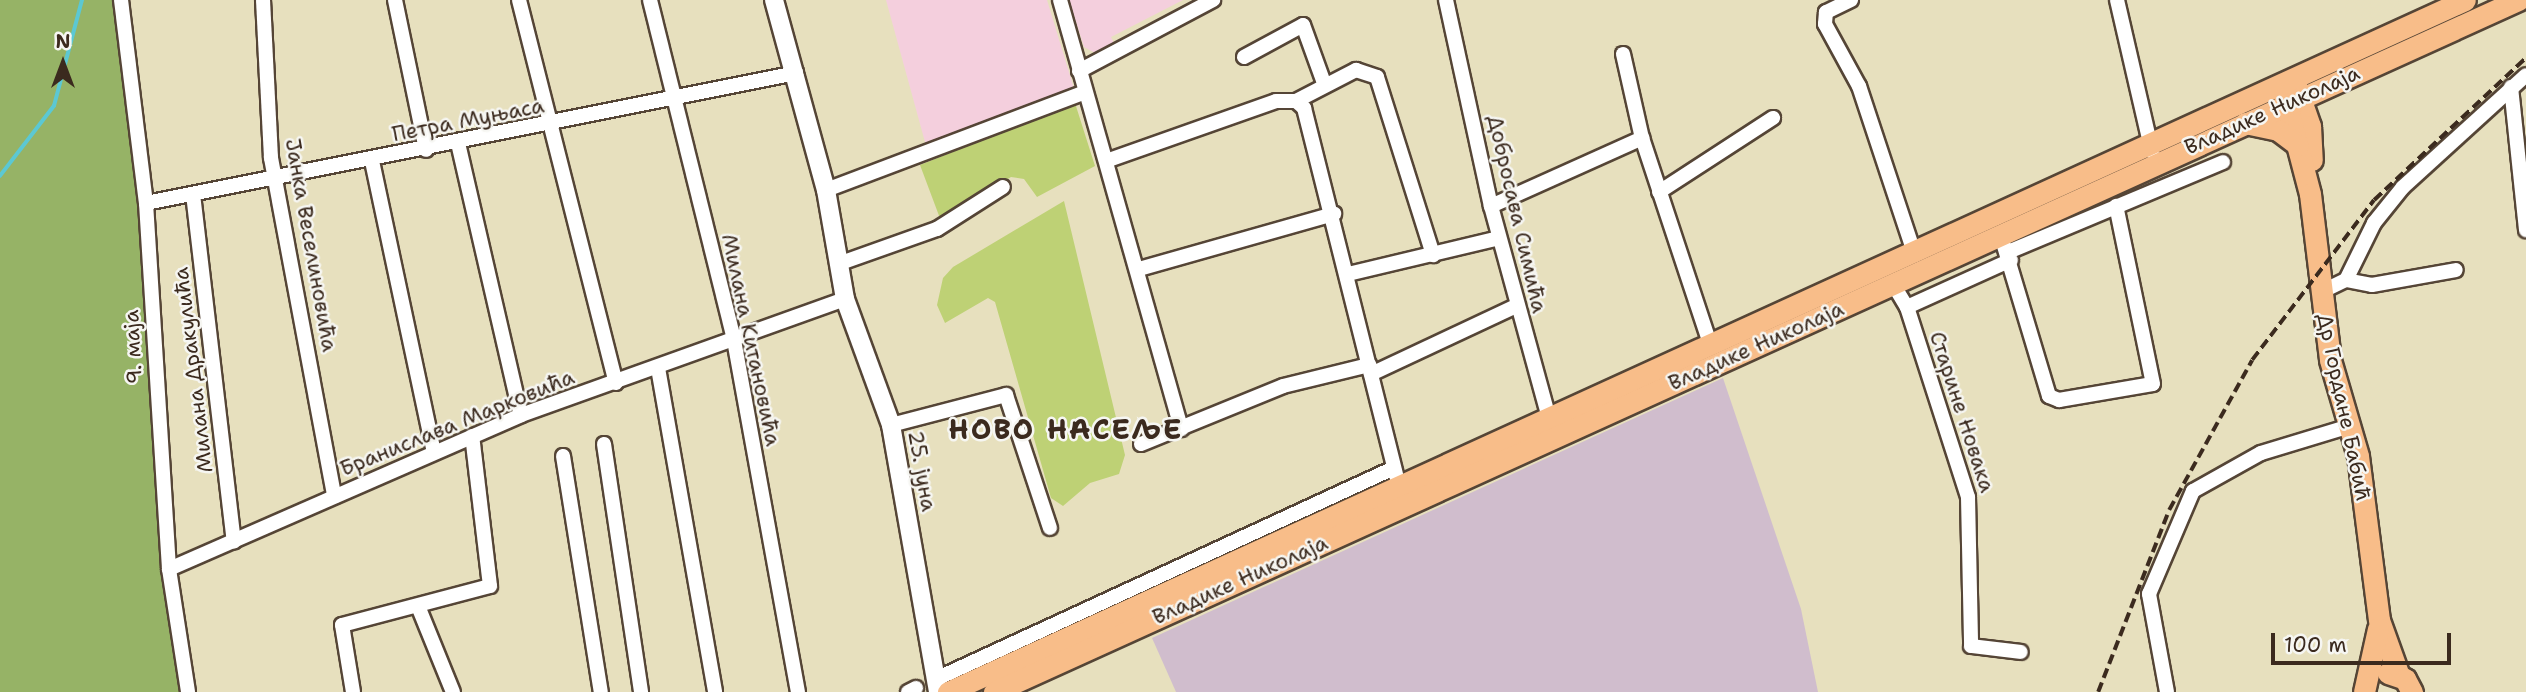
<!DOCTYPE html>
<meta charset="utf-8">
<style>
body{margin:0}
#map{position:relative;width:2526px;height:692px;overflow:hidden;background:#e7e0be;font-family:"Shantell Sans",sans-serif}
div>[style]{position:absolute}
.built>*{inset:0;background:#f4cfdd}
.industrial>*{inset:0;background:#d0bdcd}
.green>*{inset:0;background:#bed175}
.forest>*{inset:0;background:#96b366}
.stream>*{height:3.5px;margin:-1.75px;padding:0 1.75px;transform-origin:1.75px;border-radius:1.75px;background:#5cc8d3}
.roads{filter:drop-shadow(2px 0 #554536) drop-shadow(-2px 0 #554536) drop-shadow(0 2px #554536) drop-shadow(0 -2px #554536)}
.minor>*{height:14px;margin:-7px;padding:0 7px;transform-origin:7px;border-radius:7px;background:#fff}
.tertiary>*{height:18px;margin:-9px;padding:0 9px;transform-origin:9px;border-radius:9px;background:#fff}
.primary>*{height:21px;margin:-10.5px;padding:0 10.5px;transform-origin:10.5px;border-radius:10.5px;background:#f8bd89}
.rail>*{height:3.5px;margin-top:-1.75px;transform-origin:0;background:repeating-linear-gradient(90deg,#3b2a1e 0 10px,transparent 0 15px)}
span{translate:-50% -50%;white-space:nowrap;text-align:center;line-height:1.15;-webkit-text-stroke:5px #f6f6f2;paint-order:stroke}
.street-label{font-size:21px;color:#3b2a1e}
.district-label{font-size:28px;color:#3b2a1e;font-weight:700;letter-spacing:2px}
.north{position:absolute;left:28px;top:28px;width:70px;height:70px;-webkit-text-stroke:5px #f6f6f2;paint-order:stroke;rotate:0deg;font-size:19px;font-weight:700;line-height:28px;text-align:center;color:#3b2a1e}
.north::after{content:'';display:block;margin:auto;width:24px;height:32px;background:#3b2a1e;clip-path:polygon(50% 0,100% 100%,50% 72%,0 100%)}
.scale{position:absolute;left:2271px;top:633px;width:180px;height:32px;box-sizing:border-box;border:4px solid #3b2a1e;border-top:0;padding-left:9px;font-size:21px;line-height:24px;white-space:nowrap;color:#3b2a1e;-webkit-text-stroke:5px #f6f6f2;paint-order:stroke}
</style>
<div id="map">
<div class="built">
<i style="clip-path:polygon(886px 0,1047px 0,1076px 95px,928px 153px)"></i>
<i style="clip-path:polygon(1069px 0,1183px 0,1111px 37px,1115px 45px,1097px 54px,1084px 47px)"></i>
</div>
<div class="industrial">
<i style="clip-path:polygon(1723px 378px,1801px 609px,1818px 692px,1176px 692px,1152px 638px)"></i>
</div>
<div class="green">
<i style="clip-path:polygon(1075px 103px,1095px 166px,1037px 197px,1024px 179px,1011px 177px,941px 221px,920px 165px)"></i>
<i style="clip-path:polygon(1064px 201px,1125px 455px,1119px 474px,1090px 483px,1063px 506px,1051px 498px,995px 302px,988px 298px,945px 323px,937px 305px,943px 278px,953px 267px)"></i>
</div>
<div class="forest">
<i style="clip-path:polygon(0 0,112px 0,146px 203px,156px 379px,188px 692px,0 692px)"></i>
</div>
<div class="stream">
<i style="left:0;top:176px;width:88px;rotate:-52.4deg"></i>
<i style="left:54px;top:106px;width:110px;rotate:-75.2deg"></i>
</div>
<div class="roads">
<div class="minor">
<i style="left:121px;top:0;width:205px;rotate:83deg"></i>
<i style="left:146px;top:203px;width:367px;rotate:86.4deg"></i>
<i style="left:169px;top:569px;width:124px;rotate:81.2deg"></i>
<i style="left:263px;top:0;width:158px;rotate:87.1deg"></i>
<i style="left:271px;top:158px;width:344px;rotate:79.4deg"></i>
<i style="left:395px;top:0;width:153px;rotate:78.3deg"></i>
<i style="left:519px;top:0;width:395px;rotate:75.8deg"></i>
<i style="left:650px;top:0;width:350px;rotate:76.1deg"></i>
<i style="left:734px;top:340px;width:358px;rotate:79.7deg"></i>
<i style="left:1060px;top:0;width:446px;rotate:74.2deg"></i>
<i style="left:1446px;top:0;width:211px;rotate:77.7deg"></i>
<i style="left:1491px;top:206px;width:228px;rotate:74.7deg"></i>
<i style="left:1851px;top:0;width:28px;rotate:154deg"></i>
<i style="left:1826px;top:12px;width:12px;rotate:95deg"></i>
<i style="left:1825px;top:24px;width:71px;rotate:61.3deg"></i>
<i style="left:1859px;top:86px;width:178px;rotate:71.7deg"></i>
<i style="left:2117px;top:0;width:156px;rotate:77deg"></i>
<i style="left:1623px;top:54px;width:86px;rotate:77.3deg"></i>
<i style="left:1642px;top:138px;width:220px;rotate:71.7deg"></i>
<i style="left:1244px;top:57px;width:67px;rotate:-28.5deg"></i>
<i style="left:1303px;top:25px;width:62px;rotate:70.1deg"></i>
<i style="left:1079px;top:71px;width:152px;rotate:-27.9deg"></i>
<i style="left:2511px;top:87px;width:144px;rotate:84deg"></i>
<i style="left:1296px;top:101px;width:68px;rotate:-27.3deg"></i>
<i style="left:1356px;top:70px;width:22px;rotate:18deg"></i>
<i style="left:1377px;top:77px;width:187px;rotate:72.5deg"></i>
<i style="left:458px;top:143px;width:279px;rotate:77deg"></i>
<i style="left:372px;top:161px;width:298px;rotate:78deg"></i>
<i style="left:1106px;top:161px;width:180px;rotate:-19.4deg"></i>
<i style="left:1276px;top:101px;width:20px"></i>
<i style="left:1296px;top:101px;width:11px;rotate:41deg"></i>
<i style="left:1304px;top:108px;width:391px;rotate:75.9deg"></i>
<i style="left:826px;top:190px;width:277px;rotate:-20.7deg"></i>
<i style="left:1659px;top:192px;width:136px;rotate:-33deg"></i>
<i style="left:193px;top:194px;width:350px;rotate:83.3deg"></i>
<i style="left:146px;top:203px;width:663px;rotate:-11.31deg"></i>
<i style="left:1491px;top:206px;width:166px;rotate:-24.2deg"></i>
<i style="left:2001px;top:236px;width:167px;rotate:73.3deg"></i>
<i style="left:2049px;top:396px;width:11px;rotate:22deg"></i>
<i style="left:2059px;top:400px;width:95px;rotate:-9.7deg"></i>
<i style="left:2153px;top:384px;width:182px;rotate:-101.7deg"></i>
<i style="left:2008px;top:252px;width:233px;rotate:-22.7deg"></i>
<i style="left:838px;top:264px;width:105px;rotate:-19.5deg"></i>
<i style="left:937px;top:229px;width:78px;rotate:-32.5deg"></i>
<i style="left:1139px;top:269px;width:203px;rotate:-15.8deg"></i>
<i style="left:1348px;top:274px;width:155px;rotate:-13.4deg"></i>
<i style="left:2346px;top:280px;width:26px;rotate:11deg"></i>
<i style="left:2372px;top:285px;width:85px;rotate:-10.1deg"></i>
<i style="left:1893px;top:284px;width:27px;rotate:59deg"></i>
<i style="left:1907px;top:307px;width:200px;rotate:72.2deg"></i>
<i style="left:1968px;top:497px;width:149px;rotate:88.8deg"></i>
<i style="left:1971px;top:646px;width:50px;rotate:6.8deg"></i>
<i style="left:2321px;top:292px;width:28px;rotate:-26deg"></i>
<i style="left:2346px;top:280px;width:64px;rotate:-63.8deg"></i>
<i style="left:2374px;top:223px;width:46px;rotate:-51.1deg"></i>
<i style="left:2403px;top:187px;width:166px;rotate:-42.3deg"></i>
<i style="left:1907px;top:307px;width:114px;rotate:-24.3deg"></i>
<i style="left:658px;top:368px;width:329px;rotate:80deg"></i>
<i style="left:1371px;top:374px;width:160px;rotate:-25.1deg"></i>
<i style="left:891px;top:425px;width:119px;rotate:-14.6deg"></i>
<i style="left:1006px;top:395px;width:140px;rotate:71.7deg"></i>
<i style="left:604px;top:444px;width:251px;rotate:81.5deg"></i>
<i style="left:1141px;top:444px;width:153px;rotate:-22.2deg"></i>
<i style="left:1283px;top:386px;width:89px;rotate:-13.7deg"></i>
<i style="left:563px;top:456px;width:239px;rotate:80.9deg"></i>
<i style="left:169px;top:569px;width:384px;rotate:-23.6deg"></i>
<i style="left:521px;top:415px;width:344px;rotate:-19.7deg"></i>
<i style="left:418px;top:606px;width:93px;rotate:67.9deg"></i>
<i style="left:936px;top:679px;width:504px;rotate:-24.74deg"></i>
<i style="left:353px;top:692px;width:68px;rotate:-99.3deg"></i>
<i style="left:342px;top:625px;width:153px;rotate:-14.8deg"></i>
<i style="left:490px;top:586px;width:151px;rotate:-96.8deg"></i>
<i style="left:908px;top:692px;width:9px;rotate:-27deg"></i>
<i style="left:2167px;top:692px;width:100px;rotate:-100.4deg"></i>
<i style="left:2149px;top:594px;width:112px;rotate:-66.9deg"></i>
<i style="left:2193px;top:491px;width:78px;rotate:-29.2deg"></i>
<i style="left:2261px;top:453px;width:93px;rotate:-16.9deg"></i>
</div>
<div class="tertiary">
<i style="left:774px;top:0;width:197px;rotate:74.7deg"></i>
<i style="left:826px;top:190px;width:111px;rotate:80.1deg"></i>
<i style="left:845px;top:299px;width:134px;rotate:69.9deg"></i>
<i style="left:891px;top:425px;width:271px;rotate:80deg"></i>
</div>
<div class="primary">
<i style="left:2295px;top:83px;width:46px;rotate:70.8deg"></i>
<i style="left:2310px;top:126px;width:34px;rotate:87deg"></i>
<i style="left:2283px;top:91px;width:106px;rotate:75.3deg"></i>
<i style="left:2310px;top:194px;width:167px;rotate:83.1deg"></i>
<i style="left:2330px;top:360px;width:100px;rotate:73.7deg"></i>
<i style="left:2358px;top:456px;width:165px;rotate:82.7deg"></i>
<i style="left:2379px;top:620px;width:59px;rotate:70.3deg"></i>
<i style="left:2245px;top:123px;width:34px;rotate:12deg"></i>
<i style="left:2278px;top:130px;width:25px;rotate:37deg"></i>
<i style="left:2388px;top:673px;width:18px;rotate:19deg"></i>
<i style="left:2405px;top:679px;width:15px;rotate:62deg"></i>
<i style="left:948px;top:692px;width:1667px;rotate:-24.52deg"></i>
<i style="left:994px;top:692px;width:1674px;rotate:-24.42deg"></i>
<i style="left:2364px;top:692px;width:65px;rotate:-77.5deg"></i>
</div>
</div>
<div class="rail">
<i style="left:2098px;top:692px;width:195px;rotate:-68.7deg"></i>
<i style="left:2169px;top:510px;width:171px;rotate:-61deg"></i>
<i style="left:2252px;top:360px;width:201px;rotate:-52.7deg"></i>
<i style="left:2374px;top:200px;width:208px;rotate:-43.1deg"></i>
</div>
<div class="street-label">
<span style="left:2272px;top:110px;rotate:-24deg">Владике Николаја</span>
<span style="left:468px;top:120px;rotate:-11deg">Петра Муњаса</span>
<span style="left:1517px;top:214px;rotate:77deg">Добросава Симића</span>
<span style="left:311px;top:245px;rotate:80deg">Јанка Веселиновића</span>
<span style="left:751px;top:340px;rotate:78deg">Милана Китановића</span>
<span style="left:1756px;top:346px;rotate:-24deg">Владике Николаја</span>
<span style="left:133px;top:347px;rotate:-93deg">9. маја</span>
<span style="left:193px;top:370px;rotate:-97deg">Милана Дракулића</span>
<span style="left:2344px;top:407px;rotate:78deg">Др Гордане Бабић</span>
<span style="left:1962px;top:412px;rotate:72deg">Старине Новака</span>
<span style="left:457px;top:423px;rotate:-22deg">Бранислава Марковића</span>
<span style="left:922px;top:471px;rotate:80deg">25. јуна</span>
<span style="left:1240px;top:580px;rotate:-24deg">Владике Николаја</span>
</div>
<div class="district-label">
<span style="left:1066px;top:429px">НОВО НАСЕЉЕ</span>
</div>
<div class="north">N</div>
<div class="scale">100 m</div>
</div>
